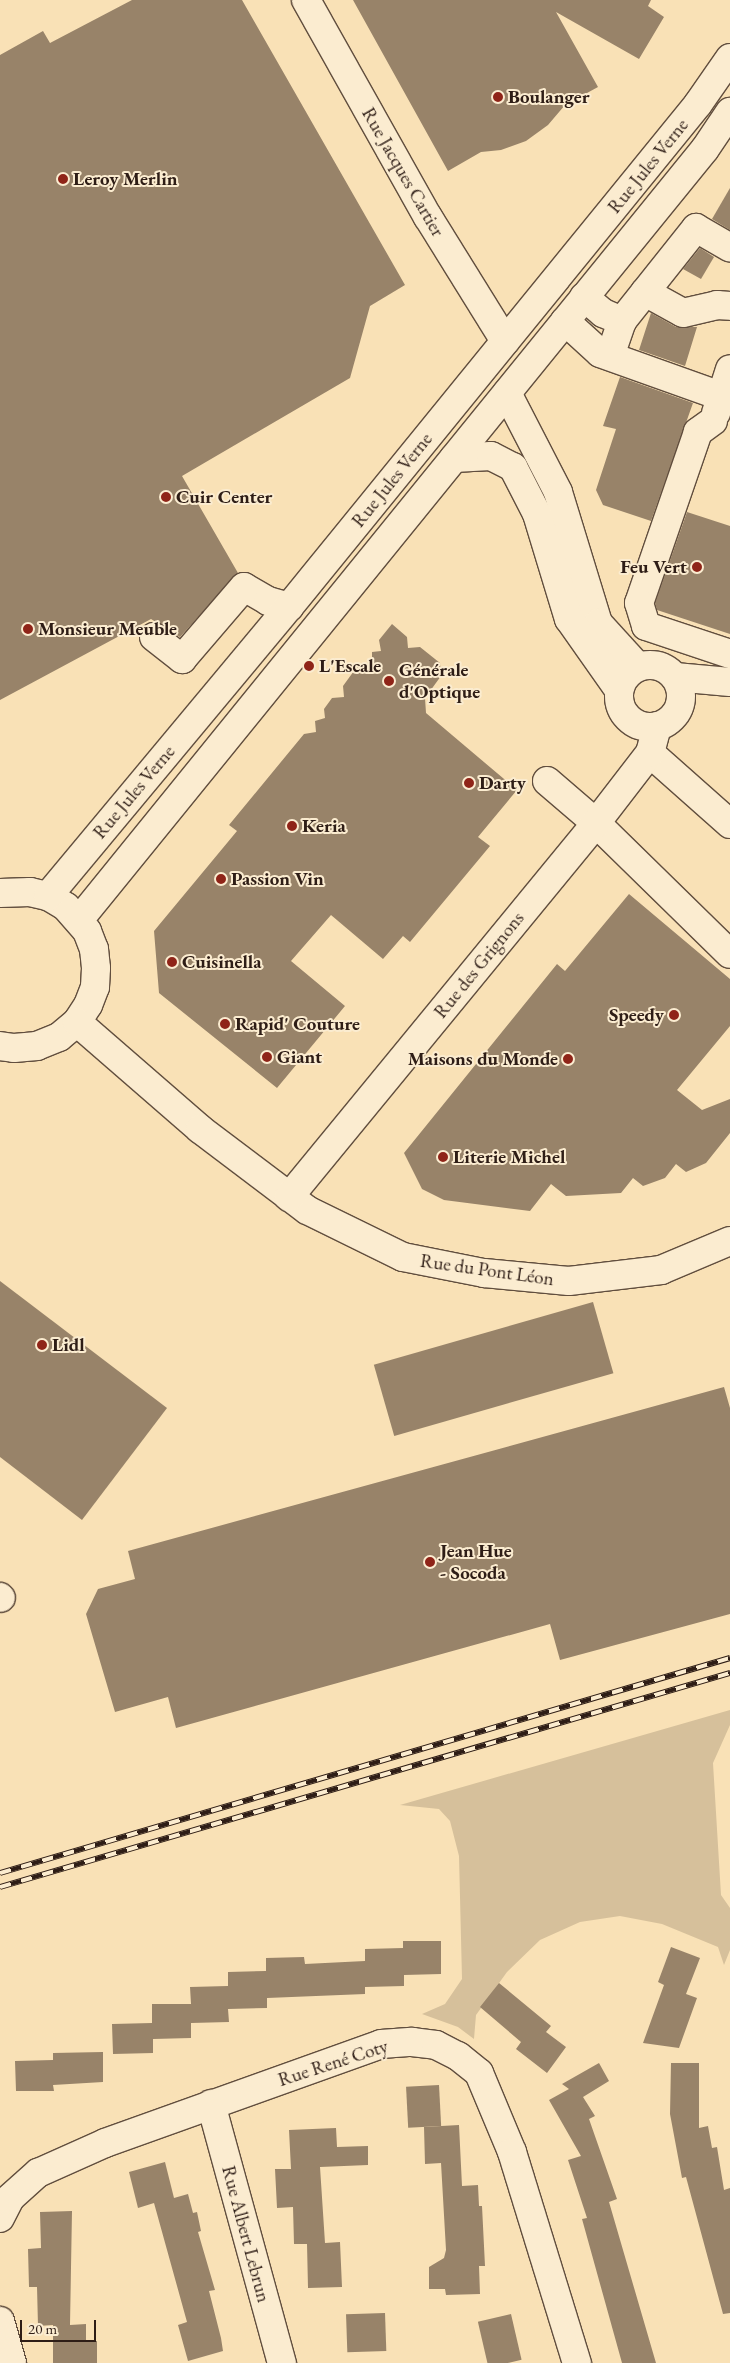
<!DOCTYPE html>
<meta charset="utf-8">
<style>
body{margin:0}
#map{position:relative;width:730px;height:2363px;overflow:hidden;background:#f9e1b6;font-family:"EB Garamond",serif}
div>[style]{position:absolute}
.green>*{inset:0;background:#d6c09b}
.building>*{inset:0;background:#988369;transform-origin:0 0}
.roads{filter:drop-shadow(1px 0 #614e3e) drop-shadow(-1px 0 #614e3e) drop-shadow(0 1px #614e3e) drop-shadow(0 -1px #614e3e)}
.minor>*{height:28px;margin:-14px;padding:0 14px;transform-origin:14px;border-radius:14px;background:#fbecd0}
.minor>.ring{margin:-14px;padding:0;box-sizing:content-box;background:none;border:28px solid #fbecd0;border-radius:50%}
.rail>*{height:5.5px;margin-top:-2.75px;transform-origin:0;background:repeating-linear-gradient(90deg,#fbecd0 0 11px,#2e1d16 0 22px);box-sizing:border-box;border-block:1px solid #2e1d16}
.dots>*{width:14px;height:14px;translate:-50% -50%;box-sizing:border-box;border:2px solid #fbecd0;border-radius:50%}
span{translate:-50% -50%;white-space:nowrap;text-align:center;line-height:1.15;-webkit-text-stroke:4px #fbecd0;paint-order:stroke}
.poi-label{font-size:19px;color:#2e1d16;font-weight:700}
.left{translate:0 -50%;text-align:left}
.right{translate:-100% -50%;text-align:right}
.street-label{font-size:19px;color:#2e1d16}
.scale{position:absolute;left:20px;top:2320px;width:76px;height:22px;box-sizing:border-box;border:2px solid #2e1d16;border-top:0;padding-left:6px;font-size:15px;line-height:18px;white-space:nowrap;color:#2e1d16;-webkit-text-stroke:4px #fbecd0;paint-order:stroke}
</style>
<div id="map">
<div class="green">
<i style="clip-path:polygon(730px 1710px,730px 1725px,713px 1763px,721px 1895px,730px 1908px,730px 1950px,724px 1965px,718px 1947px,662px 1924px,620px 1916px,580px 1922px,540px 1940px,507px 1972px,476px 2015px,474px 2039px,458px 2027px,422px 2014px,445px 2004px,462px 1979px,459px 1856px,450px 1821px,439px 1809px,400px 1805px)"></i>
</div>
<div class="building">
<i style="clip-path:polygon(132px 0,242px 0,405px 285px,370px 306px,350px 378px,182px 476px,238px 573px,180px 637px,151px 619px,0 700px,0 55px,43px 31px,50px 43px)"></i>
<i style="clip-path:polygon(353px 0,651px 0,648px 6px,664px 17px,639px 59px,556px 12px,598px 87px,565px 105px,548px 125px,526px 141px,501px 150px,481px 152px,448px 171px)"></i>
<i style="clip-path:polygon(730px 188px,730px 230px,712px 219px)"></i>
<i style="clip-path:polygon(700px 248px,714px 257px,701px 279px,683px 269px)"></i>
<i style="clip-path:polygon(651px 313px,676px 327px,697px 327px,685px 366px,639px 350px)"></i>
<i style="clip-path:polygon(620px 377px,693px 403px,651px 521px,603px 505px,596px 490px,616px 429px,603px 426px)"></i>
<i style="clip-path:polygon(687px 512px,730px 526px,730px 634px,657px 610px,655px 603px)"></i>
<i style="clip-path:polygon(392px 624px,407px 637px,408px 648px,420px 647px,440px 663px,441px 676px,425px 698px,426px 713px,517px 790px,478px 837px,490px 846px,410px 942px,403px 936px,383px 959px,331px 915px,291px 961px,345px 1006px,277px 1088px,159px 993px,154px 931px,237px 831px,229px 825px,304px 734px,316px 732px,315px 721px,325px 718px,324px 709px,332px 698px,344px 697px,343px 686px,359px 664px,372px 663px,372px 652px,381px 651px,379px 640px)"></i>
<i style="clip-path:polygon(629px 894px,730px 979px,730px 1026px,677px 1090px,702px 1110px,730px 1099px,730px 1133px,706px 1163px,686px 1172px,676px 1164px,665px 1178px,643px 1186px,633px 1178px,621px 1193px,566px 1196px,551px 1184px,530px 1211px,444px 1200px,422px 1189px,404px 1153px,557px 964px,565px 971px)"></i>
<i style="clip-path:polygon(0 1281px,167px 1408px,82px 1520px,0 1457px)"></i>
<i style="left:593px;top:1302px;width:74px;height:228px;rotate:74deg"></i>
<i style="clip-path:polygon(724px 1387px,730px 1408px,730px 1614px,560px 1660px,550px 1624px,176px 1728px,168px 1697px,115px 1712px,86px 1614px,98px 1589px,135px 1579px,128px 1551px)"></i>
<i style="clip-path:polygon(403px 1941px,441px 1941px,441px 1974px,404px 1975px,404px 1986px,365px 1987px,365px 1994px,267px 1998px,267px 2008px,228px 2009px,229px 2022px,191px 2023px,191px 2038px,153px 2039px,153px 2053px,113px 2054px,112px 2024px,152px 2023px,152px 2004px,191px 2004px,190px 1987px,228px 1986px,228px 1972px,266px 1971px,266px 1958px,304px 1957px,305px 1964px,365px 1961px,365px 1949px,403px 1948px)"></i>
<i style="clip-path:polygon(671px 1947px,700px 1958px,686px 1994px,697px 1998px,679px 2048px,643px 2043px,664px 1985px,658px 1982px)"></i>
<i style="clip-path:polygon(499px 1983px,551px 2026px,546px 2032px,566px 2047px,547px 2073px,516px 2049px,521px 2042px,480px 2007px)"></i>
<i style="clip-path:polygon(103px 2052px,103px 2082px,53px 2085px,54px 2091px,16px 2091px,15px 2061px,53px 2060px,53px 2053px)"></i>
<i style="clip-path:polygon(599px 2063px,609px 2081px,583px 2097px,595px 2116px,589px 2119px,617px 2199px,609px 2202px,656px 2363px,622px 2363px,582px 2219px,587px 2218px,568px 2160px,581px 2156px,549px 2100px,569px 2089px,562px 2084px)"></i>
<i style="clip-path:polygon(671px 2063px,699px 2063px,699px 2128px,708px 2126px,712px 2148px,717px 2147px,724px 2190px,730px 2188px,730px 2313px,723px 2314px,686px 2177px,682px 2178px,670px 2114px)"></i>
<i style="left:439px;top:2085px;width:41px;height:33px;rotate:87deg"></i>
<i style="clip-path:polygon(459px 2125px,462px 2186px,478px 2185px,479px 2206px,482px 2206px,485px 2266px,479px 2266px,480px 2294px,446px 2295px,445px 2289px,429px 2289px,429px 2267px,444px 2258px,446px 2250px,441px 2163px,425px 2164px,424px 2127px)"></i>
<i style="clip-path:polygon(336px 2128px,337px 2147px,368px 2146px,368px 2165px,320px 2167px,325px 2243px,340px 2242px,342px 2287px,308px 2288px,307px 2244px,294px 2244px,293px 2207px,277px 2208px,275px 2169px,291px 2169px,289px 2130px)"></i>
<i style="clip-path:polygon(165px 2162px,174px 2198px,188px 2194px,193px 2213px,197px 2212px,201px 2231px,198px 2232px,215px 2290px,209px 2291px,221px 2338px,223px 2351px,188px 2361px,178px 2325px,187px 2322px,154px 2203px,138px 2208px,129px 2172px)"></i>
<i style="clip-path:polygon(72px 2211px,70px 2325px,86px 2324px,86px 2341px,97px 2341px,97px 2363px,53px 2363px,53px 2325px,38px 2326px,37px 2287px,29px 2287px,28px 2249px,41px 2248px,40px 2212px)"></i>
<i style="left:385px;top:2313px;width:38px;height:39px;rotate:88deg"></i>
<i style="left:511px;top:2314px;width:47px;height:34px;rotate:77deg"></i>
</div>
<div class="roads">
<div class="minor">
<i style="left:306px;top:0;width:249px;rotate:60.7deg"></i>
<i style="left:428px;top:217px;width:146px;rotate:58.2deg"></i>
<i style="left:645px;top:292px;width:43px;rotate:28.9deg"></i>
<i style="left:683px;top:313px;width:35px;rotate:-13deg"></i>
<i style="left:717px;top:305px;width:13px;rotate:4deg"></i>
<i style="left:584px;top:297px;width:25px;rotate:40deg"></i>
<i style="left:603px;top:313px;width:21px;rotate:23deg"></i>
<i style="left:565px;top:321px;width:47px;rotate:42.4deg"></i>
<i style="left:600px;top:353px;width:128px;rotate:19.6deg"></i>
<i style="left:610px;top:356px;width:37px;rotate:-71deg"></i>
<i style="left:622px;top:321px;width:119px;rotate:-51.5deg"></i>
<i style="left:696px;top:228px;width:39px;rotate:30deg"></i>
<i style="left:507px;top:393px;width:111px;rotate:62.7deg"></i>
<i style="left:558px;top:492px;width:137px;rotate:73deg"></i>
<i style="left:598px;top:623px;width:59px;rotate:47.7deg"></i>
<i style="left:716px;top:413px;width:46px;rotate:-72.3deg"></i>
<i style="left:713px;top:421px;width:19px;rotate:144deg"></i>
<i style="left:698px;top:432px;width:181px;rotate:109deg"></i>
<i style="left:639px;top:603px;width:24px;rotate:73deg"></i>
<i style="left:646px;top:626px;width:89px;rotate:18.4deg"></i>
<i style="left:454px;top:458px;width:37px;rotate:-3deg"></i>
<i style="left:491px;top:456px;width:25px;rotate:27deg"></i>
<i style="left:513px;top:467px;width:53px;rotate:62.9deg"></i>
<i style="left:537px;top:514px;width:110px;rotate:73.1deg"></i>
<i style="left:569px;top:619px;width:87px;rotate:54.8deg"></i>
<i style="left:154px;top:637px;width:36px;rotate:38deg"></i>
<i style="left:182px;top:659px;width:95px;rotate:-49.3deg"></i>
<i style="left:244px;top:587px;width:28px;rotate:30deg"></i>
<i style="left:268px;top:601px;width:22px;rotate:16deg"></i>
<i class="ring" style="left:619px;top:665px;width:34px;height:34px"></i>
<i style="left:675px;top:677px;width:55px;rotate:5.2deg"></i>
<i style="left:650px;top:753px;width:107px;rotate:41.6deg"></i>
<i style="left:547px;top:781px;width:65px;rotate:40.6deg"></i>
<i style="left:596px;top:823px;width:187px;rotate:44.4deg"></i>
<i style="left:0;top:893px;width:30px;rotate:-2deg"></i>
<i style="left:30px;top:892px;width:18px;rotate:13deg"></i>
<i style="left:48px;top:896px;width:21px;rotate:31deg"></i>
<i style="left:66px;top:907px;width:32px;rotate:49deg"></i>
<i style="left:87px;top:931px;width:19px;rotate:69deg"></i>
<i style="left:94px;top:949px;width:19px;rotate:84deg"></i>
<i style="left:96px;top:968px;width:19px;rotate:93deg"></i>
<i style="left:95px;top:987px;width:19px;rotate:111deg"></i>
<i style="left:88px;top:1005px;width:20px;rotate:123deg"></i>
<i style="left:77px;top:1022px;width:23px;rotate:140deg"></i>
<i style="left:59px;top:1037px;width:24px;rotate:158deg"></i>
<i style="left:37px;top:1046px;width:23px;rotate:175deg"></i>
<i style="left:14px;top:1048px;width:14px;rotate:-172deg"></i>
<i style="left:48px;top:896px;width:376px;rotate:-50.2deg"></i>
<i style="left:289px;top:607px;width:648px;rotate:-50.88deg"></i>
<i style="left:698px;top:104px;width:56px;rotate:-55.2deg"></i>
<i style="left:79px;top:920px;width:993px;rotate:-50.93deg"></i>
<i style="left:705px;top:149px;width:45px;rotate:-56deg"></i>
<i style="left:77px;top:1022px;width:163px;rotate:41deg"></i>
<i style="left:200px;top:1129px;width:134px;rotate:37.1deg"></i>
<i style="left:307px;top:1210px;width:107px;rotate:26.1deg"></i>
<i style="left:403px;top:1257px;width:83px;rotate:11.2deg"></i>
<i style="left:484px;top:1273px;width:85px;rotate:5.4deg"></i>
<i style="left:569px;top:1281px;width:93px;rotate:-6.8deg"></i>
<i style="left:661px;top:1270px;width:75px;rotate:-22.8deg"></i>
<i style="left:289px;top:1197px;width:484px;rotate:-50.6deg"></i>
<i style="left:596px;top:823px;width:88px;rotate:-52.4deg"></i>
<i style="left:650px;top:753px;width:28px;rotate:-75deg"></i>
<i style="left:0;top:1597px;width:1px;rotate:45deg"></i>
<i style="left:211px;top:2104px;width:269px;rotate:74.7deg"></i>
<i style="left:0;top:2218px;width:22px;rotate:-63deg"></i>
<i style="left:10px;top:2198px;width:38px;rotate:-42deg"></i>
<i style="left:38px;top:2173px;width:73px;rotate:-24.1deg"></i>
<i style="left:105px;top:2143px;width:293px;rotate:-19.7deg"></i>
<i style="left:381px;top:2044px;width:31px;rotate:-4deg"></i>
<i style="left:412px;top:2042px;width:24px;rotate:7deg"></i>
<i style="left:436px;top:2045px;width:25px;rotate:27deg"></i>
<i style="left:458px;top:2056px;width:27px;rotate:39deg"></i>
<i style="left:479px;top:2073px;width:86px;rotate:67.3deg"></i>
<i style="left:512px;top:2152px;width:221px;rotate:72.9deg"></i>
<i style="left:0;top:2321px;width:44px;rotate:74.1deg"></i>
</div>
</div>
<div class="rail">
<i style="left:0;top:1873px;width:761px;rotate:-16.41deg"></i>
<i style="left:0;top:1887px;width:761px;rotate:-16.34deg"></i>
</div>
<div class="dots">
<i style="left:498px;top:97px;background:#8f2418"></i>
<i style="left:63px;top:179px;background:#8f2418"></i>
<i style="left:166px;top:497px;background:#8f2418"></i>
<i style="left:697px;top:567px;background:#8f2418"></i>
<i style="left:28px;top:629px;background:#8f2418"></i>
<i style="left:309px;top:666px;background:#8f2418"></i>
<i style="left:389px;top:681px;background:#8f2418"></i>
<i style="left:469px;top:783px;background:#8f2418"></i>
<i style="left:292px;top:826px;background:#8f2418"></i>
<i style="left:221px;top:879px;background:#8f2418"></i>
<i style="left:172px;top:962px;background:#8f2418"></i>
<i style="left:674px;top:1015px;background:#8f2418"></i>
<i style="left:225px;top:1024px;background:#8f2418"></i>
<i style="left:267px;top:1057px;background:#8f2418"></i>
<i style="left:568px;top:1059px;background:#8f2418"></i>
<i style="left:443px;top:1157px;background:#8f2418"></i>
<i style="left:42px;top:1345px;background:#8f2418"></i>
<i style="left:430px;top:1562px;background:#8f2418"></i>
</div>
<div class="poi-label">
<span class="left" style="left:508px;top:97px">Boulanger</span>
<span class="left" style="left:73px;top:179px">Leroy Merlin</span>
<span class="left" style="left:176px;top:497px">Cuir Center</span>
<span class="right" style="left:687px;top:567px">Feu Vert</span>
<span class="left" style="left:38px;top:629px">Monsieur Meuble</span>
<span class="left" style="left:319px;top:666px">L'Escale</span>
<span class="left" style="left:399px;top:681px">Générale<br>d'Optique</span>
<span class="left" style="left:479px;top:783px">Darty</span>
<span class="left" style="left:302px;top:826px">Keria</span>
<span class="left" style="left:231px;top:879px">Passion Vin</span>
<span class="left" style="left:182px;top:962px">Cuisinella</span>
<span class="right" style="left:664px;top:1015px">Speedy</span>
<span class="left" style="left:235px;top:1024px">Rapid' Couture</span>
<span class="left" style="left:277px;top:1057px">Giant</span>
<span class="right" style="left:558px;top:1059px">Maisons du Monde</span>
<span class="left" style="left:453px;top:1157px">Literie Michel</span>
<span class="left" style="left:52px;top:1345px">Lidl</span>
<span class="left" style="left:440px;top:1562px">Jean Hue<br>- Socoda</span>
</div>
<div class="street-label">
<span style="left:648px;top:166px;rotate:-51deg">Rue Jules Verne</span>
<span style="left:403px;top:172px;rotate:60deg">Rue Jacques Cartier</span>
<span style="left:392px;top:480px;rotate:-51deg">Rue Jules Verne</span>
<span style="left:134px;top:792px;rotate:-50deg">Rue Jules Verne</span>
<span style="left:479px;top:965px;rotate:-51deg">Rue des Grignons</span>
<span style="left:487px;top:1270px;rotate:8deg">Rue du Pont Léon</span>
<span style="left:333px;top:2063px;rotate:-18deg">Rue René Coty</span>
<span style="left:246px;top:2234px;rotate:75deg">Rue Albert Lebrun</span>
</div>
<div class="scale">20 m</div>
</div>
